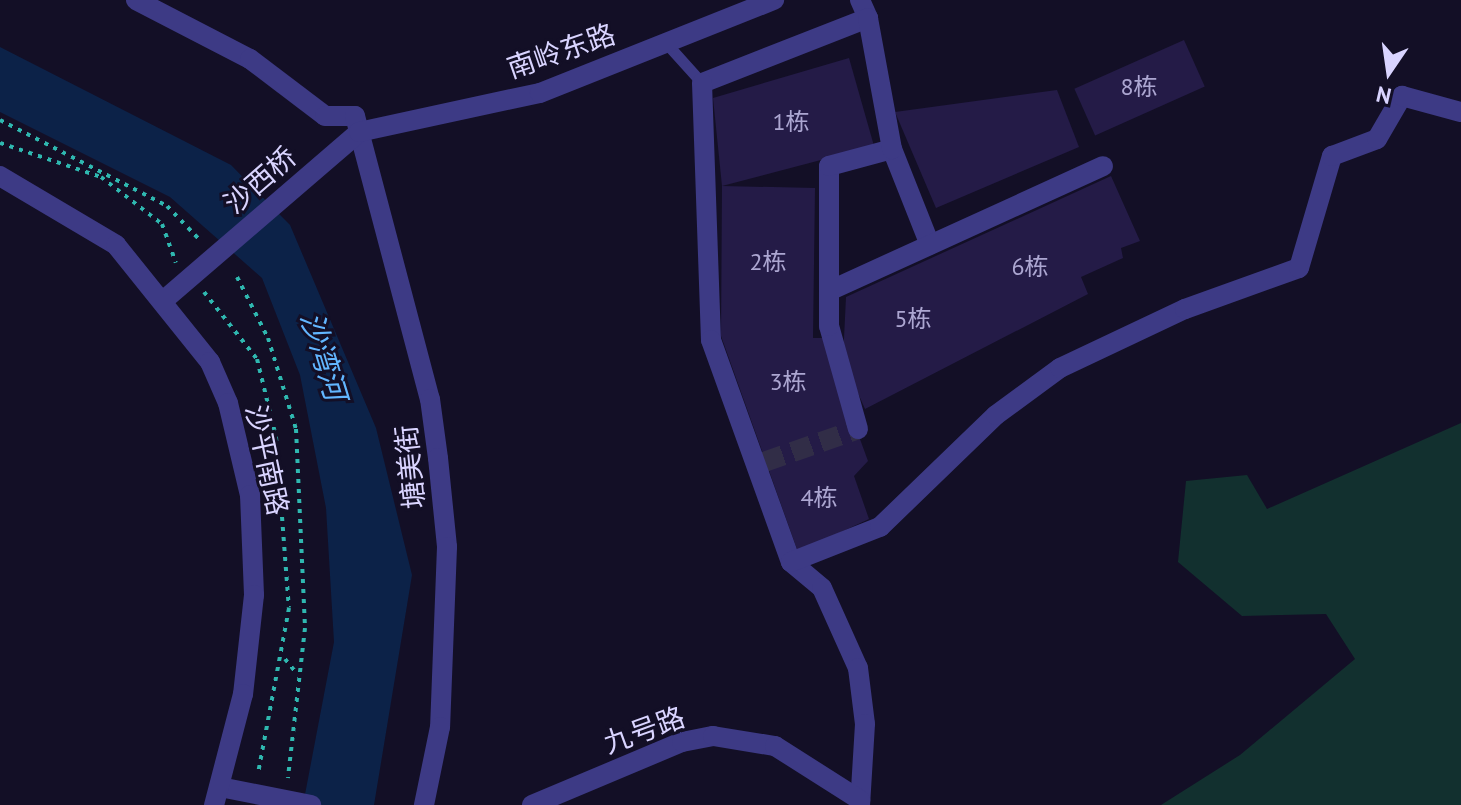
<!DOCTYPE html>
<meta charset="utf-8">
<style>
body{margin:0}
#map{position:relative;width:1461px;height:805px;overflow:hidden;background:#130f26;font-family:"PT Sans","Noto Sans SC",sans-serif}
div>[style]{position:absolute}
.green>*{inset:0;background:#12302f}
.water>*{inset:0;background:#0c2248}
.building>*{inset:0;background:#241b47;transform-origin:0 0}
.minor-tunnel>*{height:20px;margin-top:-10px;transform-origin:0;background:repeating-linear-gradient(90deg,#312d47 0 20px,transparent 0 30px)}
.path>*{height:4px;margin-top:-2px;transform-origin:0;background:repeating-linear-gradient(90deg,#2fb8b0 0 4px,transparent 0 10px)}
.service>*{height:11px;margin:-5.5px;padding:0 5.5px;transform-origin:5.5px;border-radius:5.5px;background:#3d3a85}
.minor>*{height:20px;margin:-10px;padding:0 10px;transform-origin:10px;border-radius:10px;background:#3d3a85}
.tertiary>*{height:20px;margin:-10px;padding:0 10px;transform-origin:10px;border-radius:10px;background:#3d3a85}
span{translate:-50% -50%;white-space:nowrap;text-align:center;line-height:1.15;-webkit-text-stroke:6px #130f26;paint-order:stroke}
.number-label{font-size:24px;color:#aca6d1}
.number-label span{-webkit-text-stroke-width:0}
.street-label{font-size:28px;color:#d9d4ff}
.water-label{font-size:30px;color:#62b6ff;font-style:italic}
.north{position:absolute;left:1349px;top:32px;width:80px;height:80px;-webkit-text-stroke:6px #130f26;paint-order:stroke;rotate:193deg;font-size:22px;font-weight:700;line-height:32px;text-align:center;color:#d9d4ff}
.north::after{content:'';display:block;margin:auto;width:28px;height:36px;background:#d9d4ff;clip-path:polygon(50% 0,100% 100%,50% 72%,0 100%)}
</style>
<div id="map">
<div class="green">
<i style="clip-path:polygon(1461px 423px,1461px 805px,1161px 805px,1240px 755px,1355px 659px,1326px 614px,1242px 616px,1178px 562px,1186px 481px,1247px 475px,1267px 509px)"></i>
</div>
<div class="water">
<i style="clip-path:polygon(0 47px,231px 165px,290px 225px,376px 428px,412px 575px,374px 805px,303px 805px,334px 642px,326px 508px,300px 375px,262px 278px,170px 197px,0 112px)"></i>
</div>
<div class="building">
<i style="left:1184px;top:40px;width:51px;height:120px;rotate:66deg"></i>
<i style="clip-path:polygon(849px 58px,874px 146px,722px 186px,713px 98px)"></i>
<i style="clip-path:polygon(1057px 90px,1079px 147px,936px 208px,895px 112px)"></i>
<i style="clip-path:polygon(1111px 176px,1140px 241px,1121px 248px,1123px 258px,1081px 277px,1088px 294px,865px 409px,843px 359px,846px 297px)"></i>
<i style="clip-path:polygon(722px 186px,815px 188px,813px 338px,823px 338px,868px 461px,854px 476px,869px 519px,798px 552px,721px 336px)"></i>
</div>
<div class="minor-tunnel">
<i style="left:764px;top:462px;width:100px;rotate:-19.3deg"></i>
</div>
<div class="path">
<i style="left:0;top:120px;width:188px;rotate:27.2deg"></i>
<i style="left:167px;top:206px;width:46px;rotate:45.9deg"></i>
<i style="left:0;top:143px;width:107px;rotate:18.6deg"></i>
<i style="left:101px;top:177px;width:77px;rotate:37.6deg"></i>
<i style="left:162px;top:224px;width:41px;rotate:70.3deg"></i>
<i style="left:237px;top:277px;width:68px;rotate:63.1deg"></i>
<i style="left:268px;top:338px;width:95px;rotate:72.9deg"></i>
<i style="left:296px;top:429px;width:199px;rotate:87.4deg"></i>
<i style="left:305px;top:628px;width:151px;rotate:96.5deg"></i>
<i style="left:204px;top:292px;width:85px;rotate:51.7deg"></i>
<i style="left:257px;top:359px;width:80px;rotate:76.3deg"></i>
<i style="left:276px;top:437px;width:171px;rotate:85.7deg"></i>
<i style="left:289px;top:608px;width:169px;rotate:100.6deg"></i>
<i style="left:285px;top:659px;width:19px;rotate:51deg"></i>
</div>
<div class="service">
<i style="left:666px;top:43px;width:54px;rotate:48deg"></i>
</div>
<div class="minor">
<i style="left:136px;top:0;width:128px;rotate:27.4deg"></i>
<i style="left:250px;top:59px;width:94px;rotate:37.2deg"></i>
<i style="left:325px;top:116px;width:30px"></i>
<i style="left:355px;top:116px;width:293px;rotate:75.2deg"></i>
<i style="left:430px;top:399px;width:60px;rotate:82.3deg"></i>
<i style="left:438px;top:458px;width:89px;rotate:84.2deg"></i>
<i style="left:447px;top:547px;width:180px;rotate:92.2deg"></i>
<i style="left:440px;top:727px;width:80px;rotate:101.6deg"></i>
<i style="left:860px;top:0;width:20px;rotate:66deg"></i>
<i style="left:868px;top:18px;width:178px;rotate:158.6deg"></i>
<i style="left:702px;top:83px;width:257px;rotate:88deg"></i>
<i style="left:711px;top:340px;width:236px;rotate:70.2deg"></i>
<i style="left:791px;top:562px;width:40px;rotate:40deg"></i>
<i style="left:822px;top:588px;width:88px;rotate:65.8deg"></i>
<i style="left:858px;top:668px;width:56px;rotate:82.9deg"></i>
<i style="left:865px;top:724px;width:81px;rotate:93.5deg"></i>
<i style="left:892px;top:149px;width:103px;rotate:68.4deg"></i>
<i style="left:829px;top:291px;width:301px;rotate:-24.5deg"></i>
<i style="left:164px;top:300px;width:257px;rotate:-40.7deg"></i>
<i style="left:858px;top:429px;width:107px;rotate:-105.7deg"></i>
<i style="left:829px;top:326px;width:160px;rotate:-90deg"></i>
<i style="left:829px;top:166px;width:65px;rotate:-15.1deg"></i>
<i style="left:892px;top:149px;width:133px;rotate:-100.4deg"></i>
<i style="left:791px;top:562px;width:96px;rotate:-21.5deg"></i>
<i style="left:880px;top:527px;width:161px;rotate:-44deg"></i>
<i style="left:996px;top:415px;width:79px;rotate:-36.3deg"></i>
<i style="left:1060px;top:368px;width:138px;rotate:-25.3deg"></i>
<i style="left:1185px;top:309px;width:121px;rotate:-19.8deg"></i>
<i style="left:1299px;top:268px;width:117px;rotate:-73.6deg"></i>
<i style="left:1332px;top:156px;width:48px;rotate:-20.7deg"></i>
<i style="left:1377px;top:139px;width:50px;rotate:-59.8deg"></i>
<i style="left:1402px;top:96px;width:61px;rotate:15.2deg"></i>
<i style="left:220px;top:787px;width:93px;rotate:11.2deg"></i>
<i style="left:532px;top:805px;width:163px;rotate:-22.8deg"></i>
<i style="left:682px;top:742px;width:32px;rotate:-11deg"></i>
<i style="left:713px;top:736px;width:63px;rotate:9.2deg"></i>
<i style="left:775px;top:746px;width:101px;rotate:32.4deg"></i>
</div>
<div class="tertiary">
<i style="left:359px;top:132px;width:185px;rotate:-12.2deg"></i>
<i style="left:540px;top:93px;width:252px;rotate:-21.7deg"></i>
<i style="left:0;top:176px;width:135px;rotate:30.7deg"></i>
<i style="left:116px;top:245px;width:150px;rotate:51.2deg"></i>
<i style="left:210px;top:362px;width:45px;rotate:66.3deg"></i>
<i style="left:228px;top:403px;width:95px;rotate:76.6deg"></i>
<i style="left:250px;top:495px;width:100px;rotate:87.7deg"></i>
<i style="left:254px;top:595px;width:100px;rotate:96.3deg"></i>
<i style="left:243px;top:694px;width:115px;rotate:104.6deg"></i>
</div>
<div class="number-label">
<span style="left:1139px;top:87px">8栋</span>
<span style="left:791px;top:122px">1栋</span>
<span style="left:768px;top:262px">2栋</span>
<span style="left:1030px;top:267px">6栋</span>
<span style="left:913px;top:319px">5栋</span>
<span style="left:788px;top:382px">3栋</span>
<span style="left:819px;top:498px">4栋</span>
</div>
<div class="street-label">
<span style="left:561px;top:51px;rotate:-19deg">南岭东路</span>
<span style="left:260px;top:180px;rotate:-41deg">沙西桥</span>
<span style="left:267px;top:460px;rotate:78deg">沙平南路</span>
<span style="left:410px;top:467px;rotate:-96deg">塘美街</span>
<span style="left:644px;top:730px;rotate:-20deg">九号路</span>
</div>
<div class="water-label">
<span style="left:324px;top:356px;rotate:73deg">沙湾河</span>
</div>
<div class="north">N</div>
</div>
